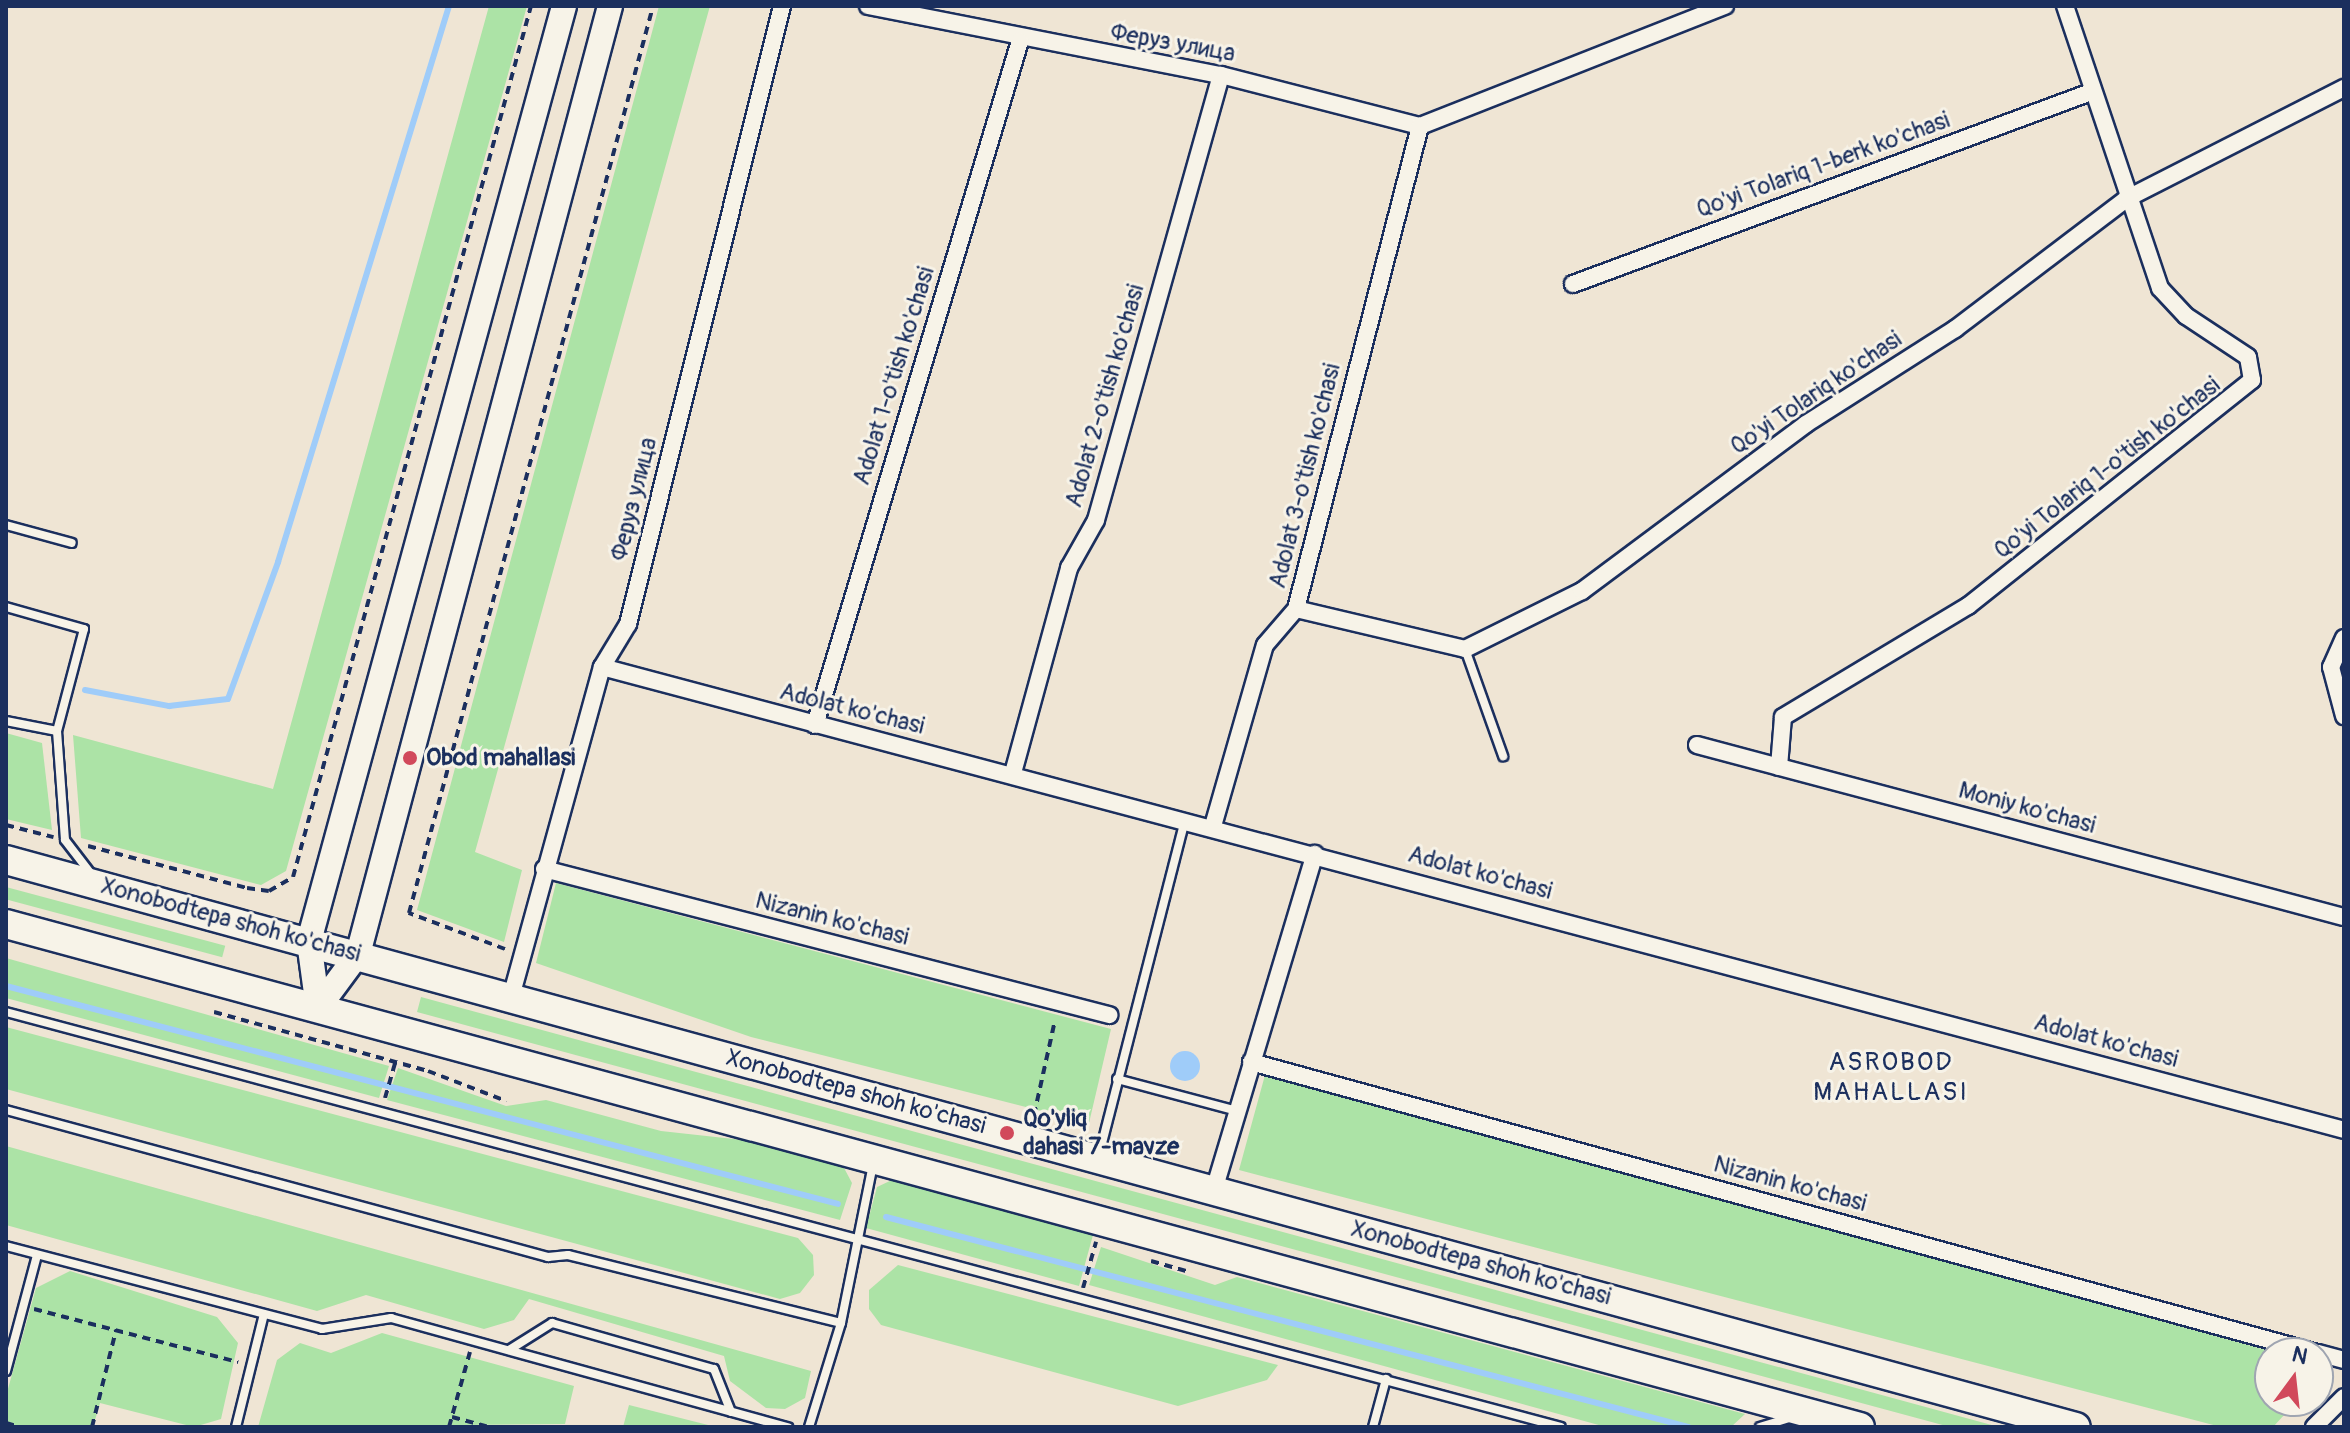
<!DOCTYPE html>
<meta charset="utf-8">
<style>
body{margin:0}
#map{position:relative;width:2350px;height:1433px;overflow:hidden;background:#efe5d4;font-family:Pangolin,sans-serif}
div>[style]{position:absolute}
.green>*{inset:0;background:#ace3a6;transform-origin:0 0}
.water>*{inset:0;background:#9fccf9}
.round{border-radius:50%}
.stream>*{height:6px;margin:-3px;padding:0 3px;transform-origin:3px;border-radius:3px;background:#9fccf9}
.path>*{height:4px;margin-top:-2px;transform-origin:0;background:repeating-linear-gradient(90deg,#1b2f5e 0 8px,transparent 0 14px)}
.roads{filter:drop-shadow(2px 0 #1b2f5e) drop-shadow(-2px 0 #1b2f5e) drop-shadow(0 2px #1b2f5e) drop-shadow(0 -2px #1b2f5e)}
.lane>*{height:8px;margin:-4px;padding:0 4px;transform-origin:4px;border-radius:4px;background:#f7f3e8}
.street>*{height:16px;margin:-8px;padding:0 8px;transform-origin:8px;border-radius:8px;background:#f7f3e8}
.primary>*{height:24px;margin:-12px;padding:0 12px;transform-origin:12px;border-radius:12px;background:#f7f3e8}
.highway>*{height:28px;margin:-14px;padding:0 14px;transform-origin:14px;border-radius:14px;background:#f7f3e8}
.dots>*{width:22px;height:22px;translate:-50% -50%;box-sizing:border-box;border:4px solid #f7f3e8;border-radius:50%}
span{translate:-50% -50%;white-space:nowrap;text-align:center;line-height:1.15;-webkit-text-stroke:6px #f7f3e8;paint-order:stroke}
.street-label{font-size:24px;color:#1b2f5e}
.poi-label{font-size:24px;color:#1b2f5e;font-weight:700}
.left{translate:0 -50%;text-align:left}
.neighbourhood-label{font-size:26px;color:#1b2f5e;letter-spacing:2px}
.frame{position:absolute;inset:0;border:8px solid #1b2f5e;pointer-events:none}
.north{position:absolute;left:2254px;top:1337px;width:80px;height:80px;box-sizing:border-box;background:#f7f3e8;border:2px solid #9fa5b1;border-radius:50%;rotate:15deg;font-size:22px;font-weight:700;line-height:32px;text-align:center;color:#1b2f5e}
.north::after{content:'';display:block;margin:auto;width:28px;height:36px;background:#d1495b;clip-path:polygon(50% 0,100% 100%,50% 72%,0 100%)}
</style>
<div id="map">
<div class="green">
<i style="clip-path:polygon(489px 6px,527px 6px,286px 871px,261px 885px,81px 838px,73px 735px,273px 789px)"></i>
<i style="clip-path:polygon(659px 6px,710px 6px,475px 852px,522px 870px,504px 942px,417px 910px)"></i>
<i style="clip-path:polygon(6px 733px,42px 743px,52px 830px,6px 819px)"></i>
<i style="clip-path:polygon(556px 883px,1111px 1029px,1089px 1123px,751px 1037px,536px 963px)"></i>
<i style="left:6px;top:887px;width:227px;height:12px;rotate:15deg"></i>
<i style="clip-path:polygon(6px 958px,389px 1066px,379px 1098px,6px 998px)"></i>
<i style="clip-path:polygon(421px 997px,1110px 1185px,1999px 1427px,1950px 1427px,417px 1012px)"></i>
<i style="clip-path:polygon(6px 1027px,798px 1238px,813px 1255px,814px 1275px,800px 1293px,780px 1299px,6px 1089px)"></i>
<i style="clip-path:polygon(398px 1068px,506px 1106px,546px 1100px,661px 1131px,752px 1141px,843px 1166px,852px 1183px,840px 1220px,387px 1100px)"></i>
<i style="clip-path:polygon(1265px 1075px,2277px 1353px,2270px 1353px,2270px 1401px,2297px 1401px,2273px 1427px,2221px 1427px,1239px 1170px)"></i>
<i style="clip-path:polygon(6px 1146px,811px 1371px,805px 1398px,785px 1409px,766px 1408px,730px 1381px,724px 1356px,529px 1299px,514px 1320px,484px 1329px,366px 1295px,317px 1311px,6px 1225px)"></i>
<i style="clip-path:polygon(892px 1180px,1093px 1235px,1079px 1286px,866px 1228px,877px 1187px)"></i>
<i style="clip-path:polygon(1101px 1247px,1215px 1285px,1237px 1277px,1745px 1414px,1731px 1427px,1606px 1427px,1089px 1285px)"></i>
<i style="clip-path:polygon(898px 1265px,1278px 1365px,1267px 1380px,1178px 1406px,881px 1325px,869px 1309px,869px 1290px)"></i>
<i style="clip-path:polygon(70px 1271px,217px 1317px,238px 1343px,221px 1419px,194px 1427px,100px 1403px,93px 1427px,6px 1427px,6px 1396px,36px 1288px)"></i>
<i style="clip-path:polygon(382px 1333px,574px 1386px,565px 1424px,258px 1427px,277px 1360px,300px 1343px,331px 1353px)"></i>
<i style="clip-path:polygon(629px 1405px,716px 1427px,623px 1427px)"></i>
</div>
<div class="water">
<i class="round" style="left:1170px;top:1051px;width:30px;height:30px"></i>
</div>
<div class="stream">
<i style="left:85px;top:690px;width:86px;rotate:10.8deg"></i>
<i style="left:169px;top:706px;width:59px;rotate:-6.8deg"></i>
<i style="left:228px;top:699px;width:146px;rotate:-69.9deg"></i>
<i style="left:278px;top:562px;width:582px;rotate:-72.9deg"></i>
<i style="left:6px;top:986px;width:860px;rotate:14.68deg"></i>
<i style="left:886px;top:1217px;width:830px;rotate:14.66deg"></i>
</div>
<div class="path">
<i style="left:6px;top:825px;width:49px;rotate:14.3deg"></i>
<i style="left:88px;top:846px;width:164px;rotate:14.8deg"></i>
<i style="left:247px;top:888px;width:22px;rotate:8deg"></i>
<i style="left:269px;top:891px;width:28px;rotate:-30deg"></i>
<i style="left:293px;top:877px;width:903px;rotate:-74.72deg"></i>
<i style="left:505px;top:949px;width:103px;rotate:-159.4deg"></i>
<i style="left:409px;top:913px;width:939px;rotate:-74.94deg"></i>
<i style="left:214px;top:1012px;width:222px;rotate:15.4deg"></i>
<i style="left:428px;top:1071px;width:84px;rotate:21deg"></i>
<i style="left:385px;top:1098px;width:37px;rotate:-74deg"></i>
<i style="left:1034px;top:1115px;width:97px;rotate:-77.5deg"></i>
<i style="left:1151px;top:1261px;width:40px;rotate:16deg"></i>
<i style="left:1083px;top:1288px;width:48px;rotate:-74.2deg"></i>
<i style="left:34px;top:1309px;width:211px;rotate:14.6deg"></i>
<i style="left:452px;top:1417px;width:39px;rotate:15deg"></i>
<i style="left:6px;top:1423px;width:15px;rotate:16deg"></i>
<i style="left:92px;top:1427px;width:100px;rotate:-76.1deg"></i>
<i style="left:449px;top:1427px;width:78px;rotate:-74.4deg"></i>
</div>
<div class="roads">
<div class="lane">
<i style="left:6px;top:525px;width:68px;rotate:15.3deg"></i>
<i style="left:6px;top:607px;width:81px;rotate:15.8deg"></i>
<i style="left:84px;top:629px;width:106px;rotate:104.8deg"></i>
<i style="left:57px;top:731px;width:109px;rotate:85.8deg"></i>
<i style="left:65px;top:840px;width:44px;rotate:52.4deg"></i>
<i style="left:1465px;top:649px;width:114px;rotate:70.4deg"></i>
<i style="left:6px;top:721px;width:52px;rotate:11.1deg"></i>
<i style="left:6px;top:1012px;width:1609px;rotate:14.94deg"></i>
<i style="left:1117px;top:1079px;width:124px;rotate:14.9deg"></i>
<i style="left:6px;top:1110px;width:562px;rotate:15.17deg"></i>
<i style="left:548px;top:1257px;width:20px;rotate:-6deg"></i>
<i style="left:568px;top:1255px;width:281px;rotate:14deg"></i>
<i style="left:1099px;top:1155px;width:346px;rotate:-75.6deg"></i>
<i style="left:6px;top:1246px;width:327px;rotate:14.7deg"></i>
<i style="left:322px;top:1329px;width:70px;rotate:-9.1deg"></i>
<i style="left:391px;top:1318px;width:412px;rotate:15.4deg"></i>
<i style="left:509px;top:1350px;width:51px;rotate:-32.1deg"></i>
<i style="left:552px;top:1323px;width:168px;rotate:15.9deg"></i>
<i style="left:714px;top:1369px;width:46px;rotate:68.4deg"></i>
<i style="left:6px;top:1371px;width:120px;rotate:-75deg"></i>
<i style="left:236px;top:1427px;width:116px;rotate:-76.1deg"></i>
<i style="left:809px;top:1427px;width:109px;rotate:-72.9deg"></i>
<i style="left:841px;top:1323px;width:162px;rotate:-78.6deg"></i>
<i style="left:1373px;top:1427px;width:50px;rotate:-74.8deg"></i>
<i style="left:1760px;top:1427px;width:31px;rotate:-17deg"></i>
</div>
<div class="street">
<i style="left:868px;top:6px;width:360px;rotate:11.1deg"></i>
<i style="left:1221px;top:75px;width:205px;rotate:14.4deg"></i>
<i style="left:1420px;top:126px;width:328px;rotate:-21.5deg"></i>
<i style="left:1573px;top:284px;width:552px;rotate:-20.34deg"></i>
<i style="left:1296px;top:609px;width:174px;rotate:13.3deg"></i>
<i style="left:1465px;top:649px;width:131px;rotate:-26.4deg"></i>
<i style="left:1582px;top:591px;width:279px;rotate:-36.7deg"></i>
<i style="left:1806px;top:424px;width:177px;rotate:-32.5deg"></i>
<i style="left:1955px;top:329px;width:215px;rotate:-37.2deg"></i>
<i style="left:2126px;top:199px;width:245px;rotate:-27deg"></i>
<i style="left:2344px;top:638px;width:32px;rotate:114deg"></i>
<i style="left:2331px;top:667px;width:51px;rotate:75.1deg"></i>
<i style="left:602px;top:667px;width:1802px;rotate:14.88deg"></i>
<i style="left:815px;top:725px;width:714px;rotate:-73.32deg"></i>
<i style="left:1697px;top:745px;width:669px;rotate:14.89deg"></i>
<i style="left:1779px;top:767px;width:50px;rotate:-85.4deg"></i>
<i style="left:1783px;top:717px;width:216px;rotate:-31deg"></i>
<i style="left:1968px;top:606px;width:363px;rotate:-38.5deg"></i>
<i style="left:2252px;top:380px;width:23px;rotate:-100deg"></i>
<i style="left:2248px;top:357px;width:74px;rotate:-146.5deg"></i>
<i style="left:2186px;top:316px;width:38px;rotate:-133deg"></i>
<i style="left:2160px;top:288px;width:298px;rotate:-108.6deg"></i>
<i style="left:1013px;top:773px;width:213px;rotate:-74.7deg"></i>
<i style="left:1069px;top:568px;width:55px;rotate:-60.6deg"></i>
<i style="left:1096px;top:520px;width:462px;rotate:-74.3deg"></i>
<i style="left:1213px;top:826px;width:188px;rotate:-74deg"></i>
<i style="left:1265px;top:645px;width:48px;rotate:-49.3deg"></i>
<i style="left:1296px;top:609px;width:499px;rotate:-75.6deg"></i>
<i style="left:544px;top:869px;width:584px;rotate:14.49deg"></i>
<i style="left:511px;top:997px;width:342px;rotate:-74.6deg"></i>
<i style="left:602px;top:667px;width:50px;rotate:-58.8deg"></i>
<i style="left:628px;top:624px;width:637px;rotate:-76.01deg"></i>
<i style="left:1251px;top:1062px;width:1105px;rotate:15.27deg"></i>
<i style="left:1214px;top:1190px;width:351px;rotate:-73.3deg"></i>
<i style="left:2318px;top:1353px;width:27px;rotate:15deg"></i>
<i style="left:2314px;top:1427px;width:42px;rotate:-45deg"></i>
</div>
<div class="primary">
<i style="left:318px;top:1008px;width:67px;rotate:-53.5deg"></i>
<i style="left:358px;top:954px;width:981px;rotate:-75.11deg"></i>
<i style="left:318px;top:1008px;width:68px;rotate:-97.7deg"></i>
<i style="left:309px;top:941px;width:969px;rotate:-74.74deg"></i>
</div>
<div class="highway">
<i style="left:6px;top:860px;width:2146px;rotate:15.32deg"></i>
<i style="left:6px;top:924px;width:1921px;rotate:15.18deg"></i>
</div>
</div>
<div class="dots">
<i style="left:410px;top:758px;background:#d1495b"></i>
<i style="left:1007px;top:1133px;background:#d1495b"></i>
</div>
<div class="street-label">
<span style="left:1173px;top:43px;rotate:10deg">Феруз улица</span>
<span style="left:1823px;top:165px;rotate:-20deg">Qo'yi Tolariq 1-berk ko'chasi</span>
<span style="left:894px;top:376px;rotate:-73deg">Adolat 1-o'tish ko'chasi</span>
<span style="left:1816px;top:393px;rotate:-34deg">Qo'yi Tolariq ko'chasi</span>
<span style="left:1105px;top:396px;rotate:-74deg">Adolat 2-o'tish ko'chasi</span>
<span style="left:2107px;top:468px;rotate:-38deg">Qo'yi Tolariq 1-o'tish ko'chasi</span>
<span style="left:1305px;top:476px;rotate:-76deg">Adolat 3-o'tish ko'chasi</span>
<span style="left:634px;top:499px;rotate:-76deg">Феруз улица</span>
<span style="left:852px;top:709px;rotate:14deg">Adolat ko'chasi</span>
<span style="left:2027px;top:808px;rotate:15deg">Moniy ko'chasi</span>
<span style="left:1480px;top:873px;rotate:15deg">Adolat ko'chasi</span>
<span style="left:832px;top:919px;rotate:14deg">Nizanin ko'chasi</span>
<span style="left:231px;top:920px;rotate:15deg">Xonobodtepa shoh ko'chasi</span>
<span style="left:2106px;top:1041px;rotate:15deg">Adolat ko'chasi</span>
<span style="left:856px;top:1092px;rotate:15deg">Xonobodtepa shoh ko'chasi</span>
<span style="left:1790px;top:1184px;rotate:15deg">Nizanin ko'chasi</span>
<span style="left:1481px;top:1263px;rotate:15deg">Xonobodtepa shoh ko'chasi</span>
</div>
<div class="poi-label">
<span class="left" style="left:426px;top:758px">Obod mahallasi</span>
<span class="left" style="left:1023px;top:1133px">Qo'yliq<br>dahasi 7-mavze</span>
</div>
<div class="neighbourhood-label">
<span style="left:1891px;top:1078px">ASROBOD<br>MAHALLASI</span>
</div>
<div class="frame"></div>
<div class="north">N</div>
</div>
